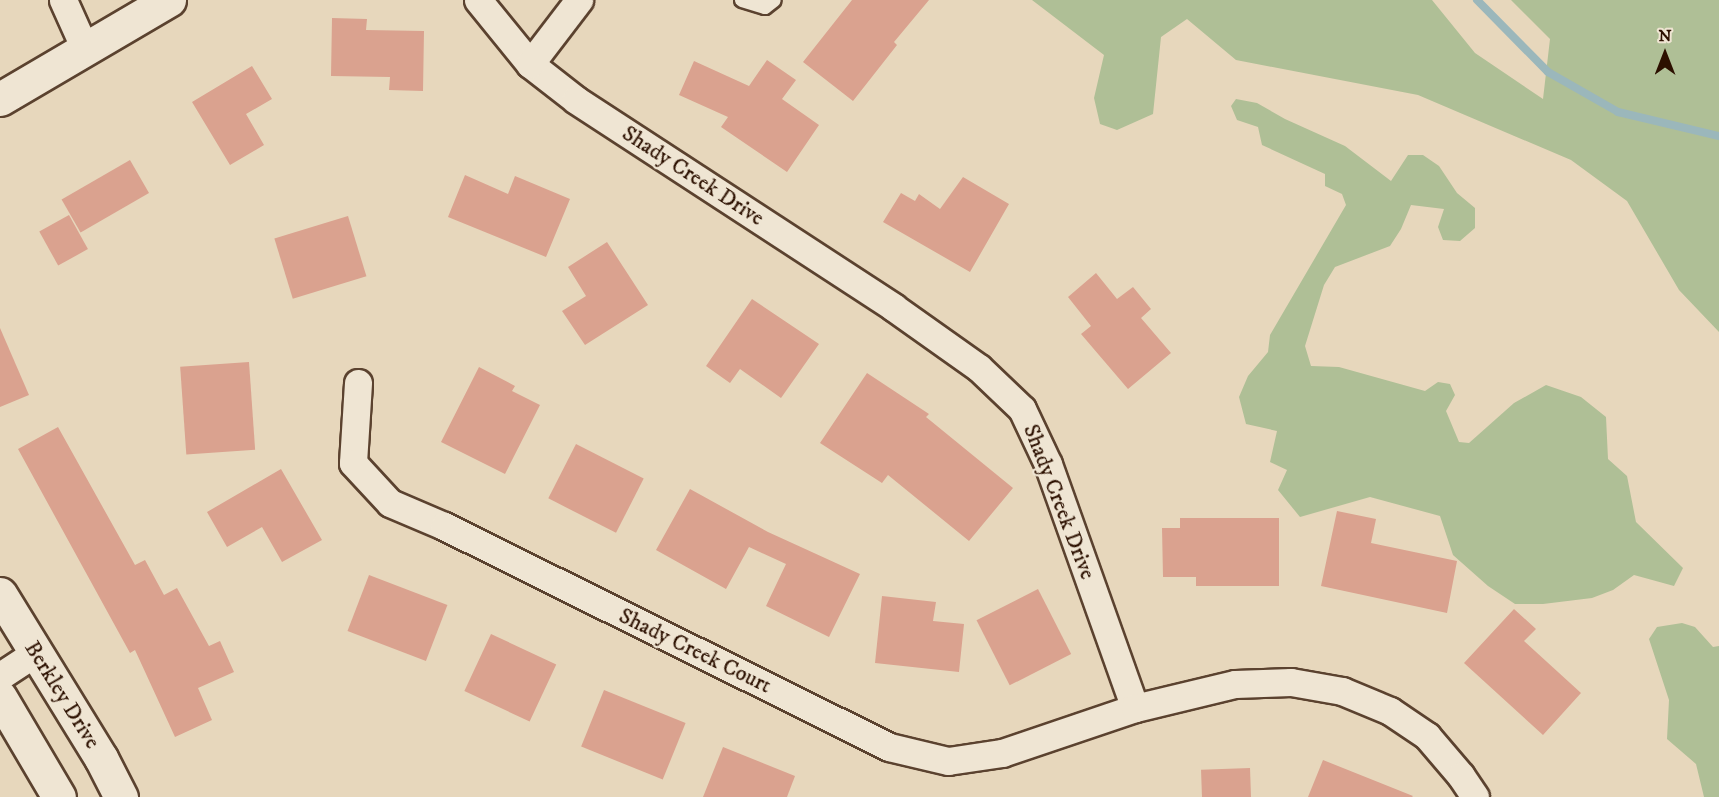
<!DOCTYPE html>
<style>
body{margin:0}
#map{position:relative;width:1719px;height:797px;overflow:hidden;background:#e7d7bc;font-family:"IM FELL DW Pica",serif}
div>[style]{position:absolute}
.green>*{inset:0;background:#afbf96}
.stream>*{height:8px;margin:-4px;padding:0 4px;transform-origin:4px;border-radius:4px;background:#9bb7bb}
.building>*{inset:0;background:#daa28f;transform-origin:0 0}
.roads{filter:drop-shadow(2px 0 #5b422f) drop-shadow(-2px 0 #5b422f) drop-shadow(0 2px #5b422f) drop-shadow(0 -2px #5b422f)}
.service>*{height:14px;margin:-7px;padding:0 7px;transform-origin:7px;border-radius:7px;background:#efe5d3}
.minor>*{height:27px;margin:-13.5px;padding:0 13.5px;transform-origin:13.5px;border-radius:13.5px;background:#efe5d3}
.tertiary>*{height:33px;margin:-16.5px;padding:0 16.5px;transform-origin:16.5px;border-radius:16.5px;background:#efe5d3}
span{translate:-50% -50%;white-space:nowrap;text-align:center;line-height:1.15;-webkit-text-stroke:4.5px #efe5d3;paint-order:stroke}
.street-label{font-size:22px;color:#2c1000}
.north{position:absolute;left:1635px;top:24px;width:60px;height:60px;-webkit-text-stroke:4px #efe5d3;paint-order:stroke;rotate:0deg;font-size:16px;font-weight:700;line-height:24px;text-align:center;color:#2c1000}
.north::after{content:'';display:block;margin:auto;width:21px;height:27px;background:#2c1000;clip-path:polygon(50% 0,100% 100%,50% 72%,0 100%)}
</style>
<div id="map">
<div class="green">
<i style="clip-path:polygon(1032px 0,1432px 0,1475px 53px,1543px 99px,1550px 39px,1511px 0,1719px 0,1719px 332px,1679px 290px,1627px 201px,1571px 160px,1418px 95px,1236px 60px,1187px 19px,1161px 37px,1153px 114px,1117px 130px,1100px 124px,1094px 98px,1104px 55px)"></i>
<i style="clip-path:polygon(1236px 99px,1257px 103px,1285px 119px,1345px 146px,1391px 181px,1408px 155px,1423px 155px,1439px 166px,1457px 193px,1475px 208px,1475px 228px,1460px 241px,1443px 240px,1438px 227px,1444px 209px,1411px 205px,1401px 229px,1390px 246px,1335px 267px,1324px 285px,1305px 346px,1311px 366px,1339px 367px,1425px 391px,1438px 382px,1450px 384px,1455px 395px,1446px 411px,1459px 442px,1469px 443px,1514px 403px,1546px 385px,1581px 397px,1606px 417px,1608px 459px,1627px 476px,1636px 522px,1683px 568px,1674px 586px,1634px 575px,1613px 590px,1592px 598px,1543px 604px,1515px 604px,1488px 586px,1453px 555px,1440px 516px,1370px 497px,1300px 517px,1278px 490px,1287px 470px,1270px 462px,1277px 431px,1246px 424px,1239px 397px,1248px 376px,1268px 352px,1270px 335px,1346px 205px,1342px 194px,1325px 186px,1325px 174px,1262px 145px,1258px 127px,1237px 120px,1231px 106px)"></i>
<i style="clip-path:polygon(1682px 623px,1695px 627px,1713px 647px,1719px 646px,1719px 797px,1704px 797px,1696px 764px,1667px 739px,1669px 700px,1649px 639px,1657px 627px)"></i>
</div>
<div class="stream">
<i style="left:1477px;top:0;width:101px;rotate:45.4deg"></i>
<i style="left:1548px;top:72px;width:81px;rotate:29.7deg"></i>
<i style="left:1618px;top:112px;width:104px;rotate:13.4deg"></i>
</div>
<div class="building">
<i style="clip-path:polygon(852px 0,929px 0,894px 42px,897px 45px,853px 101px,803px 62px)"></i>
<i style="clip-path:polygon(332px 18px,367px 19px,366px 30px,424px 31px,423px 91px,389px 90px,390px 77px,331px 76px)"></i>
<i style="clip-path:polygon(767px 60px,796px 80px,782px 99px,819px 125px,787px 172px,721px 127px,728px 117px,679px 95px,694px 61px,749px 86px)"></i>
<i style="clip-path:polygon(252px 66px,272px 99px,246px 114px,264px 145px,230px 165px,192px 102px)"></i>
<i style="left:130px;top:160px;width:38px;height:79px;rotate:60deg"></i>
<i style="clip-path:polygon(465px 175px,508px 194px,515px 176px,570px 199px,546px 257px,448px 217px)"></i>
<i style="clip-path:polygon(963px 177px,1009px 204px,970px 272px,883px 222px,901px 193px,915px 201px,919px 194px,940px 209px)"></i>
<i style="left:69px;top:215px;width:39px;height:34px;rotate:61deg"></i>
<i style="left:348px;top:216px;width:63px;height:77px;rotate:73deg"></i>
<i style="clip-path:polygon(607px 242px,648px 305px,585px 345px,562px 311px,586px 296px,568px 267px)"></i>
<i style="clip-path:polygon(1096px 273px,1117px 299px,1133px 287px,1151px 309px,1141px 318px,1171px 353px,1128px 389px,1081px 334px,1091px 326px,1068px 297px)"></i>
<i style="clip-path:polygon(752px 299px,819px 344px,781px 398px,740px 369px,730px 383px,706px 366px)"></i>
<i style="clip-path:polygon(0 328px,29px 395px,0 407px)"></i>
<i style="left:249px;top:362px;width:88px;height:69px;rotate:86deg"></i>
<i style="clip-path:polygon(479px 367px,515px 386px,512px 391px,540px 405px,505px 474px,441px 442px)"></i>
<i style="clip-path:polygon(867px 373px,929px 414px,926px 417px,1013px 488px,969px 541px,888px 475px,882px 483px,820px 443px)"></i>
<i style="clip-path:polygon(58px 427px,135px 565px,145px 560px,164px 595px,177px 588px,209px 646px,220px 641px,234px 672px,198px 688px,212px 720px,175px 737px,135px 650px,130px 653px,18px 449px)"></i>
<i style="left:576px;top:444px;width:76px;height:61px;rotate:27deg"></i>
<i style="clip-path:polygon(281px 469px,322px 540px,282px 562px,262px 527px,227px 547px,207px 512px)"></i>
<i style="clip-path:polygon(690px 489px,768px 532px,860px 574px,829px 637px,766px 606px,786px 564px,749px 547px,726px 589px,656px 550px)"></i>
<i style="clip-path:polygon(1337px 511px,1376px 519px,1371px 543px,1457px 561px,1447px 613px,1321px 586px)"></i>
<i style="clip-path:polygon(1180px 518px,1279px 518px,1279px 586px,1196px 586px,1196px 577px,1163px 577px,1162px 528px,1180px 528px)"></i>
<i style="left:369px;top:575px;width:84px;height:60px;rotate:21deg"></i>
<i style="left:1038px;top:589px;width:73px;height:69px;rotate:63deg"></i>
<i style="clip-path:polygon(882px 596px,936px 602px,933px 621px,964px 624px,959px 672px,875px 663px)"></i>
<i style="clip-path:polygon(1514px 609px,1536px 629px,1524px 641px,1581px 693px,1543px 735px,1464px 663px)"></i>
<i style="left:491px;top:634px;width:72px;height:63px;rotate:25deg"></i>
<i style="left:604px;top:690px;width:88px;height:61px;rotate:22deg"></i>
<i style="clip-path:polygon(723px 747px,795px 776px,787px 797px,703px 797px)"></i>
<i style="clip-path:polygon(1323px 760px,1413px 796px,1412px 797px,1308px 797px)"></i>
<i style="left:1250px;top:768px;width:29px;height:49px;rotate:88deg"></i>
</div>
<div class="roads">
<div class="service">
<i style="left:742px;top:0;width:24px;rotate:17deg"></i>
<i style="left:765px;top:7px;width:11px;rotate:-38deg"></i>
</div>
<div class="minor">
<i style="left:63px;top:0;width:54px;rotate:65.8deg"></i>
<i style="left:478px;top:0;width:82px;rotate:50.9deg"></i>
<i style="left:530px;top:64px;width:58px;rotate:38deg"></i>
<i style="left:576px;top:100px;width:379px;rotate:33.1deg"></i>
<i style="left:893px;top:307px;width:105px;rotate:35.3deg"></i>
<i style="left:979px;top:368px;width:59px;rotate:43.6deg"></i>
<i style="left:1022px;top:409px;width:61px;rotate:64.7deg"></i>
<i style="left:1048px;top:464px;width:259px;rotate:70.4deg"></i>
<i style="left:530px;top:64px;width:81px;rotate:-52.6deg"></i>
<i style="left:358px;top:383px;width:80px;rotate:93.6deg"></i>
<i style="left:353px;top:463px;width:54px;rotate:47.2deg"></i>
<i style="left:390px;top:503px;width:59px;rotate:23.1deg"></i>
<i style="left:444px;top:526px;width:497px;rotate:26.4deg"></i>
<i style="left:889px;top:747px;width:61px;rotate:13.3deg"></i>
<i style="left:948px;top:761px;width:55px;rotate:-8.4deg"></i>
<i style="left:1002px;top:753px;width:140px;rotate:-18.7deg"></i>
<i style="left:1135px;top:708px;width:103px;rotate:-13.5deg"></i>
<i style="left:1235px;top:684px;width:56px;rotate:-2deg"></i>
<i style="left:1291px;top:682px;width:52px;rotate:10deg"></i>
<i style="left:1342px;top:691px;width:52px;rotate:22.6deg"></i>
<i style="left:1390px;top:711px;width:45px;rotate:34deg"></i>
<i style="left:1427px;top:736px;width:52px;rotate:49.6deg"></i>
<i style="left:1461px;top:776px;width:25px;rotate:56deg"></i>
<i style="left:0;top:676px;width:42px;rotate:-33.3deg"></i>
</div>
<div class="tertiary">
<i style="left:0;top:99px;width:196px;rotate:-30.4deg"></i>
<i style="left:0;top:594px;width:193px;rotate:58.4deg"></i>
<i style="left:101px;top:758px;width:44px;rotate:62.9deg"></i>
<i style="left:0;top:697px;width:116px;rotate:59.5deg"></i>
</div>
</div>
<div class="street-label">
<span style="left:693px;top:176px;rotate:33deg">Shady Creek Drive</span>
<span style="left:1059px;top:502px;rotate:69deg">Shady Creek Drive</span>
<span style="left:695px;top:651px;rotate:26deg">Shady Creek Court</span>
<span style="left:62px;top:695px;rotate:58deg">Berkley Drive</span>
</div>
<div class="north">N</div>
</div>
